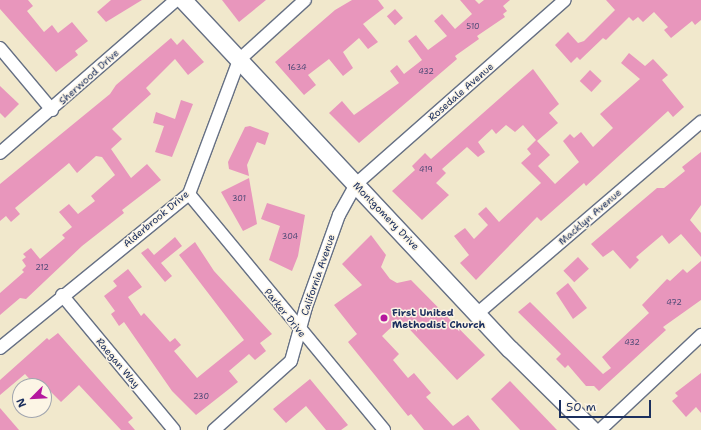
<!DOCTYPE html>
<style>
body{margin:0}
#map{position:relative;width:701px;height:430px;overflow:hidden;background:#f1e8cc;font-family:"Shantell Sans",sans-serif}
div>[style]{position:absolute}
.building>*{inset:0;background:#e896bc;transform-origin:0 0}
.roads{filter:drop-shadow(1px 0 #667084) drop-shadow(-1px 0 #667084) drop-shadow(0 1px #667084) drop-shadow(0 -1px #667084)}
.minor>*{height:12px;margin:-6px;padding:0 6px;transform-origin:6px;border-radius:6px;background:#fff}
.secondary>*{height:17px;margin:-8.5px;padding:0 8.5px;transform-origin:8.5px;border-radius:8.5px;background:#fff}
.dots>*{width:11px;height:11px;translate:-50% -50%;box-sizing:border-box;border:2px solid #fcf5e5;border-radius:50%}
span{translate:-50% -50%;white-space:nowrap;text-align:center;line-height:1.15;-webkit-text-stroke:3px #fcf5e5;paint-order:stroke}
.number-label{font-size:8px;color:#4e4976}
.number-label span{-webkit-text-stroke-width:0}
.street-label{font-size:10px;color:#1b2f5e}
.poi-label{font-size:10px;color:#1b2f5e;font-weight:700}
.left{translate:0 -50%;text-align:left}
.north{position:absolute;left:12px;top:378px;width:40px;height:40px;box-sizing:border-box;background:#fcf5e5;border:1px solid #a2a6af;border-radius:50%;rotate:246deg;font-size:11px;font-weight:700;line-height:16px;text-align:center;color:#1b2f5e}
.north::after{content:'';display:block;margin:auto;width:14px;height:18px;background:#b5179e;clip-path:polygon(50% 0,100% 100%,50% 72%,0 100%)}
.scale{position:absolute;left:559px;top:400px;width:92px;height:18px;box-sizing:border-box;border:2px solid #1b2f5e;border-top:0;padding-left:5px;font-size:12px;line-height:14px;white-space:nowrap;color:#1b2f5e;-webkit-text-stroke:3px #fcf5e5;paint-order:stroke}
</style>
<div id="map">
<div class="building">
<i style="clip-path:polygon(0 0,28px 0,33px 6px,27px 11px,44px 32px,52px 25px,58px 33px,72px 22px,88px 41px,75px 51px,78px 55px,56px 72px,0 9px)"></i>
<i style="clip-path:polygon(111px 0,142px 0,106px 22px,97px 12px)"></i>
<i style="clip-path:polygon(222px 0,266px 0,239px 22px)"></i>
<i style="clip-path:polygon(352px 0,378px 0,384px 8px,363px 24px,378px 42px,368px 49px,359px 38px,343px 52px,353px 68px,343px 76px,329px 59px,308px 75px,316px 85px,304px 95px,275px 62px,335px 10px)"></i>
<i style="clip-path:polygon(460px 0,475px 0,479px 4px,484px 0,510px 0,503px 6px,507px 11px,503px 14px,505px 17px,477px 36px,479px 39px,455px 56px,457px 59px,359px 143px,329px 113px,342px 101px,354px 115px,399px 83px,390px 71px,397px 65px,404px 74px,422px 60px,408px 41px,416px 35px,428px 50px,447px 36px,434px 21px,442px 14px,455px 29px,472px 14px)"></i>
<i style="clip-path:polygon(606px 0,701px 0,701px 20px,695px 25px,692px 21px,671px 38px,664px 30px,668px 27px,654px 12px,643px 22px,638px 17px,633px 21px,629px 17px,606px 40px,603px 38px,580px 60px,577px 57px,571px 63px,555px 45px,568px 32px,578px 43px,584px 41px,615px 10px)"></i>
<i style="left:395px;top:9px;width:12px;height:11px;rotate:48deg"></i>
<i style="clip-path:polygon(171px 38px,177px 45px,183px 39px,204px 62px,188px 75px,175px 59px,146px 88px,151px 94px,112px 129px,122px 139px,111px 149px,131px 178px,147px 164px,161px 180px,122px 210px,124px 213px,82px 246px,26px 299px,20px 298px,0 315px,0 293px,24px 272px,22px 270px,26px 266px,22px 260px,26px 257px,23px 254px,31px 248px,40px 259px,65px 238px,62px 235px,72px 227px,59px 212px,69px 204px,78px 214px,95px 201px,91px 196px,115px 175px,102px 157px,96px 156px,77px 173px,69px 163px,15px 208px,20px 214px,11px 222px,6px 216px,0 221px,0 184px,110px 94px,116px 85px)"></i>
<i style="clip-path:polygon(629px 53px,645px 66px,653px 59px,668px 75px,662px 80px,684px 107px,673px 117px,668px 111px,586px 186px,584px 183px,541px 221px,537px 217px,476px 280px,460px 263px,469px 255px,454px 236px,465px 228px,474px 239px,488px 225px,478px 214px,486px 207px,499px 222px,541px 183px,521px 163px,531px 154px,527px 149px,536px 140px,523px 125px,515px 132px,506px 125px,496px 134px,492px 129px,478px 142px,485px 152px,478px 157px,467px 147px,442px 169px,446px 173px,436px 183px,449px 195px,422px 220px,392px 191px,415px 170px,412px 166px,425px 153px,431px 159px,533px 69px,559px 104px,549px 113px,558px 123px,537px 141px,550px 155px,538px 166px,555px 184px,579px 162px,563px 141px,570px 134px,574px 138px,581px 132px,593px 147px,613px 128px,600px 114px,640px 79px,621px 63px)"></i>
<i style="left:590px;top:70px;width:16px;height:15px;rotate:43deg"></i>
<i style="clip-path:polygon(0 86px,19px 104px,5px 118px,0 113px)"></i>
<i style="clip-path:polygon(181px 100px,193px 104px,172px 157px,155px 152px,164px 126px,153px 123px,156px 112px,175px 119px)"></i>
<i style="clip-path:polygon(250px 126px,269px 133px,265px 145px,257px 142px,247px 165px,249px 176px,229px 169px,228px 162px,245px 127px)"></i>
<i style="clip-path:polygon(701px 152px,701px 205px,690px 220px,701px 233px,701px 257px,681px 234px,669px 244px,662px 235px,636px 257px,639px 260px,630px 269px,613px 250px,603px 257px,591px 244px,657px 188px,664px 188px,685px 171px,682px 167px)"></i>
<i style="clip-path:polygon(249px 178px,257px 224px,243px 231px,221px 192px)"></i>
<i style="clip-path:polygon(267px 203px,305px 215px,298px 256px,292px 271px,269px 260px,280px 226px,261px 219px)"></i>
<i style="clip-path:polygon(371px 235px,386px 255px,381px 267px,390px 279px,397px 283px,411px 280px,485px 355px,457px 380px,400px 319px,382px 336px,399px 354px,393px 360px,408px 378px,414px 373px,431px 393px,426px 397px,453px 426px,468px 415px,480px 430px,424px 430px,411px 414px,408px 416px,348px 342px,357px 334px,334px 305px,362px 285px,342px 264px)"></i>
<i style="clip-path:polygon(175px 237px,182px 246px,161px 263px,172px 276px,165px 282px,141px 253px,148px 248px,154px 255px)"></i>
<i style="clip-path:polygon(195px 242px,214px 271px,272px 334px,260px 343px,266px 351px,255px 360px,249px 354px,229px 371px,238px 382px,196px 415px,172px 391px,124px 322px,119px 326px,111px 314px,115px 311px,104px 296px,117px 286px,113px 281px,128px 269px,142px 287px,128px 297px,141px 316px,144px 313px,170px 342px,175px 338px,181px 345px,174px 351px,197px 378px,244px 340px,179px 255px)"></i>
<i style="left:578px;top:257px;width:16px;height:20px;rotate:47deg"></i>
<i style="clip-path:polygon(701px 261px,701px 300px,663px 327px,666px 330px,599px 391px,594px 386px,586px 386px,568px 365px,565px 368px,556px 359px,561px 354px,518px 312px,530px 302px,603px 374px,611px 368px,602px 357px,649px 313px,642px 305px,667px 279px,670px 281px,683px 269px,687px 273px)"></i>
<i style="clip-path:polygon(568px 283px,587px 308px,573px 319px,556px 293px)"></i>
<i style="clip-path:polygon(58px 333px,133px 418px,128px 422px,135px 430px,121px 430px,79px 385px,61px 402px,39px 380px,34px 384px,25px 374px,0 395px,0 380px,47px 338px,49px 340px)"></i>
<i style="clip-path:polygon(701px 373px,701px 413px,696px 407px,686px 417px,672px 401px,678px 396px,675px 393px)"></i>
<i style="clip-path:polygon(310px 379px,348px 425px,341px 430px,326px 430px,306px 406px,286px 423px,273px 409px)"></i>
<i style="clip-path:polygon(510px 381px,557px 430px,520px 430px,491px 399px)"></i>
<i style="clip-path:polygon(0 408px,19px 430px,0 430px)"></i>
</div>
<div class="roads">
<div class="minor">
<i style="left:0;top:48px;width:81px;rotate:50deg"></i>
<i style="left:0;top:153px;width:233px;rotate:-41deg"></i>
<i style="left:189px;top:194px;width:306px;rotate:50.4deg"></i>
<i style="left:62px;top:295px;width:175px;rotate:50.3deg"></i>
<i style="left:478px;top:313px;width:294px;rotate:-40.6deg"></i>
<i style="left:0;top:348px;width:244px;rotate:-39.2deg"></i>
<i style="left:189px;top:194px;width:143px;rotate:-69.5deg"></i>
<i style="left:239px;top:60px;width:89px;rotate:-42.3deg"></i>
<i style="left:214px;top:430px;width:103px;rotate:-41.9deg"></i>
<i style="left:291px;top:361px;width:56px;rotate:-74.5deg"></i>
<i style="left:306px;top:307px;width:98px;rotate:-70.3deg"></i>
<i style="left:339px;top:215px;width:35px;rotate:-61deg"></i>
<i style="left:356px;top:184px;width:278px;rotate:-41.4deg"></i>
<i style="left:600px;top:430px;width:139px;rotate:-43.2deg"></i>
</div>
<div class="secondary">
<i style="left:183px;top:0;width:478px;rotate:46.9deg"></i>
<i style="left:510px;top:349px;width:115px;rotate:44.6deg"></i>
</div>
</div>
<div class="dots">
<i style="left:384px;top:318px;background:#b5179e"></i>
</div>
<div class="number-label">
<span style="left:473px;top:27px">510</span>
<span style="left:297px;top:68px">1634</span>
<span style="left:426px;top:72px">432</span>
<span style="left:426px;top:170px">419</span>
<span style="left:239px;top:199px">301</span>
<span style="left:290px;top:237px">304</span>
<span style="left:42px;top:268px">212</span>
<span style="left:674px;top:303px">472</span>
<span style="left:632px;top:343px">432</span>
<span style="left:201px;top:397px">230</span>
</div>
<div class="street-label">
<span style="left:89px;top:77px;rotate:-42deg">Sherwood Drive</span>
<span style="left:461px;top:92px;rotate:-41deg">Rosedale Avenue</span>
<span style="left:386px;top:216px;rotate:46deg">Montgomery Drive</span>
<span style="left:590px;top:217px;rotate:-41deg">Macklyn Avenue</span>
<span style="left:156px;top:219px;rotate:-40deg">Alderbrook Drive</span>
<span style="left:318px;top:275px;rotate:-71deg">California Avenue</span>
<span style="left:285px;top:313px;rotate:51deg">Parker Drive</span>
<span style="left:118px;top:363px;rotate:50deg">Raegan Way</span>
</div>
<div class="poi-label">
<span class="left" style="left:392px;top:318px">First United<br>Methodist Church</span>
</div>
<div class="north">N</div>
<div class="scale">50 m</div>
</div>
